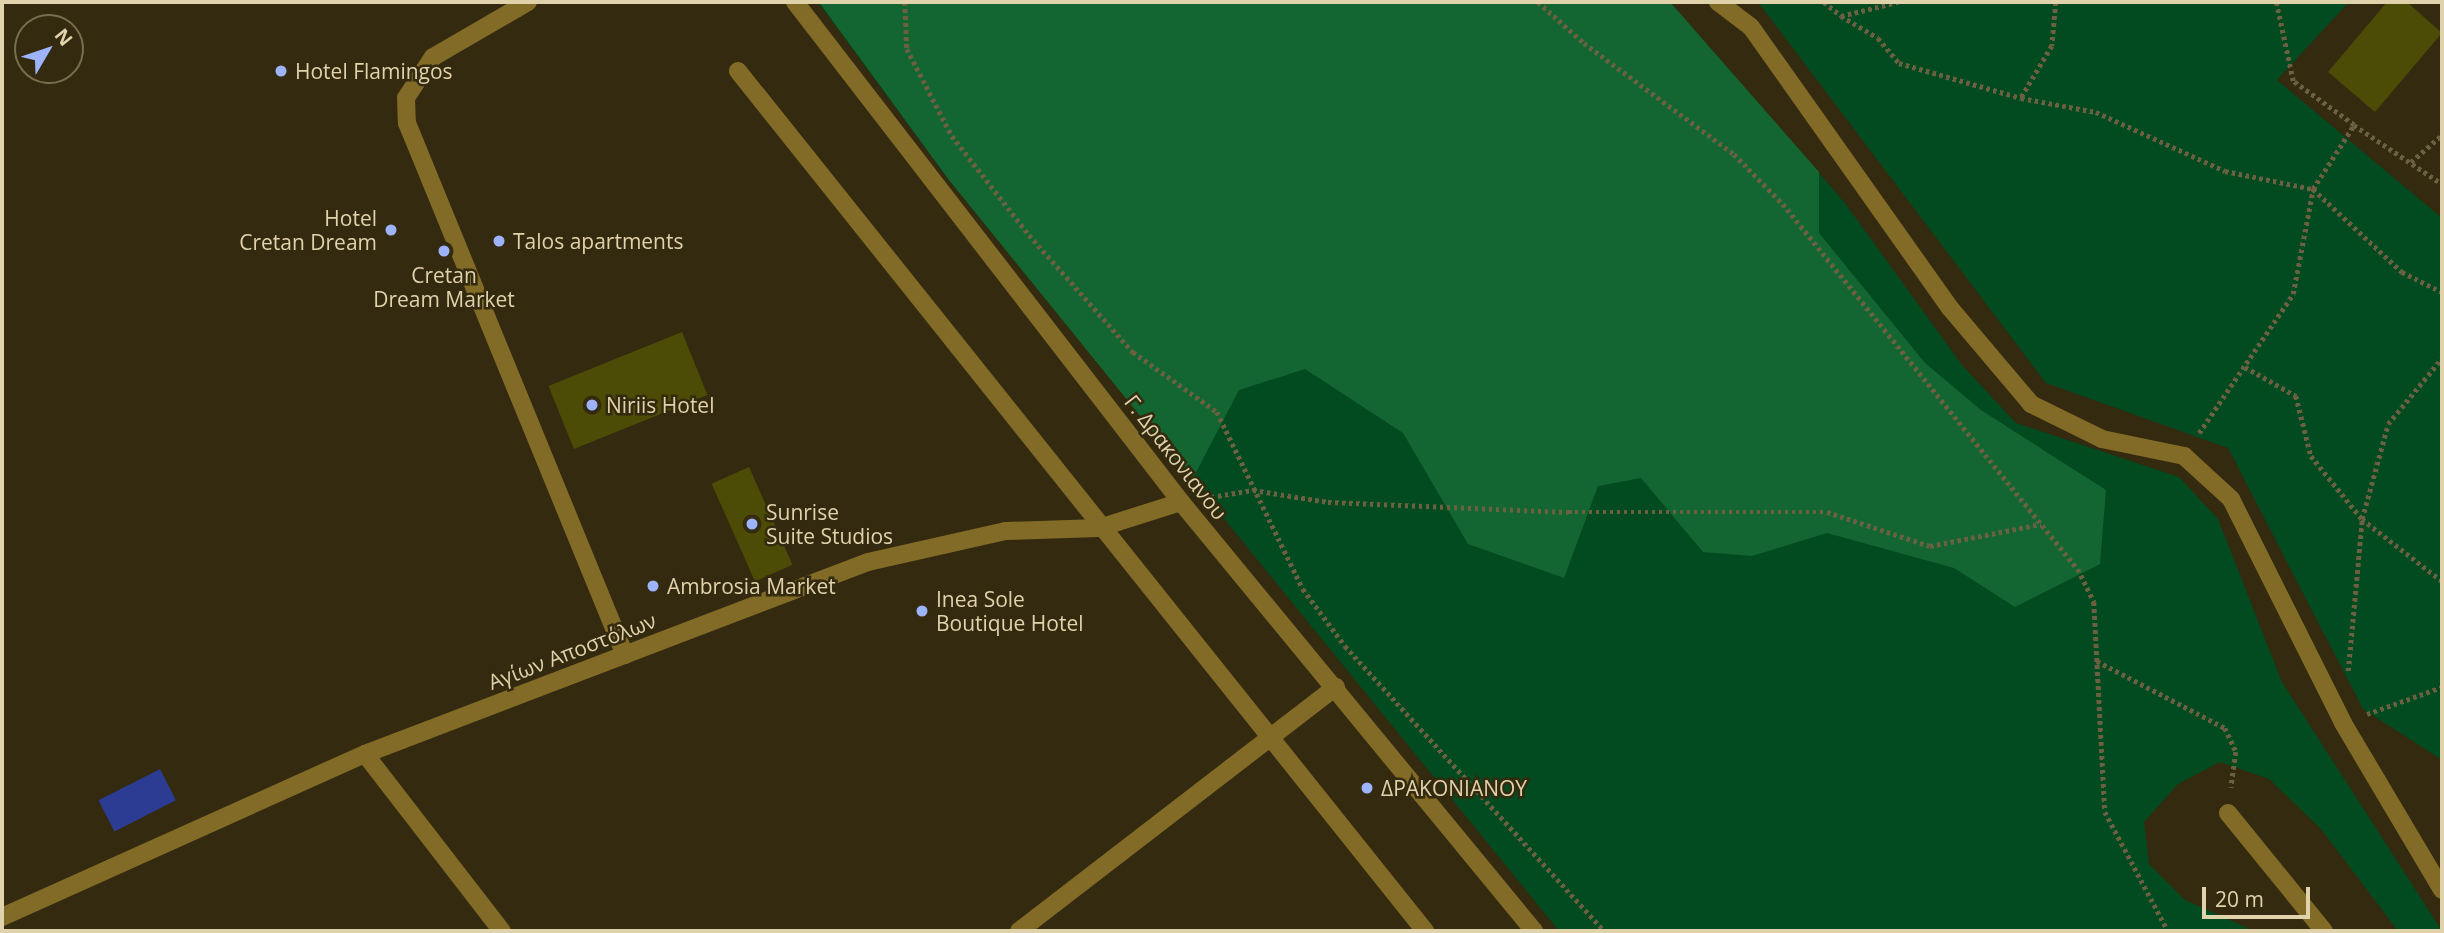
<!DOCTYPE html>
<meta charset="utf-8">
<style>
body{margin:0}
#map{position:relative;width:2444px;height:933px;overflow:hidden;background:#332a0f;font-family:"Open Sans",sans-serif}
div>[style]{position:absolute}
.green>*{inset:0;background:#024a1f}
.forest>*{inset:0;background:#136631}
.water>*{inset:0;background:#2c3c92;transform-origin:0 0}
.building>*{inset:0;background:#4c4c06;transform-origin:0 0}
.path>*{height:4.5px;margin-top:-2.25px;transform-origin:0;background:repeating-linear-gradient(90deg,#6b6041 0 3.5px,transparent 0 7px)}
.minor>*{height:18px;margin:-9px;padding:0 9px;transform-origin:9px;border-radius:9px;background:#826b27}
.dots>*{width:19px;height:19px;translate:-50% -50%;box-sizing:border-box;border:4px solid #332a0f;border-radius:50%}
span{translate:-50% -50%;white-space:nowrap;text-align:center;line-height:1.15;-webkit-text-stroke:5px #332a0f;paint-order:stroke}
.poi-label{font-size:21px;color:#e0d2ab}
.left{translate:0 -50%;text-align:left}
.right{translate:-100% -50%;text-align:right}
.street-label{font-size:21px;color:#e0d2ab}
.frame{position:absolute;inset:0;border:4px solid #e0d2ab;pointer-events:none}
.north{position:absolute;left:14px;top:14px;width:70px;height:70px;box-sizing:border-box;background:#332a0f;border:2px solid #786d4d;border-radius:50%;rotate:51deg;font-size:19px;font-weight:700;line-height:28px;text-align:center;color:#e0d2ab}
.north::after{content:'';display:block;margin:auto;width:24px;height:32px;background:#9db4fd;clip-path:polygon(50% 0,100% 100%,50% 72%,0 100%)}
.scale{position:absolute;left:2202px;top:887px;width:108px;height:32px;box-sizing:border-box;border:4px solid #e0d2ab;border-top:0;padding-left:9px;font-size:21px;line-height:24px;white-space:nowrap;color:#e0d2ab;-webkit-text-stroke:5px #332a0f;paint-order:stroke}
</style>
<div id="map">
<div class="green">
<i style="clip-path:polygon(818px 2px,1670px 2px,1845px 203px,1962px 365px,2016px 423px,2179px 477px,2218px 519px,2282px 682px,2442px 931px,2398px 931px,2321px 829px,2269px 779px,2220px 762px,2178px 784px,2144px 822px,2149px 864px,2185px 900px,2254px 931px,1559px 931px,949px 180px)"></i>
<i style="clip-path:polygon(1758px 2px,2349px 2px,2277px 80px,2442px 218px,2442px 760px,2363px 709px,2228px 448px,2046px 383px)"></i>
</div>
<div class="forest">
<i style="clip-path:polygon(819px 2px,1670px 2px,1819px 172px,1819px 233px,1925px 363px,1981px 410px,2106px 490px,2100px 564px,2015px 607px,1954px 568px,1827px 533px,1752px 556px,1703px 552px,1641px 478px,1598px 486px,1564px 578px,1468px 544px,1403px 433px,1305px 369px,1239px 390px,1192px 480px,949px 180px)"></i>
</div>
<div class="water">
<i style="left:160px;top:769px;width:35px;height:69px;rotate:63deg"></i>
</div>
<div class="building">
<i style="clip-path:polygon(2387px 2px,2407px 2px,2442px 33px,2375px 112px,2328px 72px)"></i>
<i style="left:682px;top:332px;width:68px;height:144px;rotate:68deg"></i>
<i style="left:749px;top:467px;width:107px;height:41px;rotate:66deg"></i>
</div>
<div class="path">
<i style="left:905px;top:2px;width:47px;rotate:87.6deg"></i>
<i style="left:907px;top:49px;width:98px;rotate:62.7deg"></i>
<i style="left:952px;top:136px;width:125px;rotate:52.1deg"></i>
<i style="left:1029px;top:235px;width:157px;rotate:48.4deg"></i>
<i style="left:1133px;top:352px;width:103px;rotate:35.5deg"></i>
<i style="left:1217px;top:412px;width:197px;rotate:64.1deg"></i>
<i style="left:1303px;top:589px;width:71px;rotate:53.6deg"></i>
<i style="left:1345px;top:646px;width:385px;rotate:47.7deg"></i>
<i style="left:1538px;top:2px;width:62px;rotate:41.7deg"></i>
<i style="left:1584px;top:43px;width:187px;rotate:36.5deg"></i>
<i style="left:1734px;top:154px;width:70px;rotate:45.6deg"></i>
<i style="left:1783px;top:204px;width:469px;rotate:51.1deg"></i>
<i style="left:2078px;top:569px;width:37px;rotate:64deg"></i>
<i style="left:2094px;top:602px;width:210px;rotate:87deg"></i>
<i style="left:2105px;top:812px;width:135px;rotate:62.1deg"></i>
<i style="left:1824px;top:2px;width:22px;rotate:39deg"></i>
<i style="left:1841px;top:16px;width:59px;rotate:-13.8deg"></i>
<i style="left:2056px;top:2px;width:44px;rotate:95.2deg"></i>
<i style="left:2052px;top:46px;width:61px;rotate:120.8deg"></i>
<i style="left:2021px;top:98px;width:76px;rotate:10.6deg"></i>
<i style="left:2096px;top:112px;width:142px;rotate:24.6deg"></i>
<i style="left:2225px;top:171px;width:90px;rotate:11.6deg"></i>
<i style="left:2313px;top:189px;width:122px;rotate:43deg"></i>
<i style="left:2402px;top:272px;width:45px;rotate:26.6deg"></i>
<i style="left:1841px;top:16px;width:43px;rotate:30.7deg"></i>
<i style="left:1878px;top:38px;width:33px;rotate:50deg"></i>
<i style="left:1899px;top:63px;width:127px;rotate:16deg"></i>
<i style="left:2354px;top:125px;width:106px;rotate:33.8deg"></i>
<i style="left:2411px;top:162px;width:41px;rotate:-41.1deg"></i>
<i style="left:2245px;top:367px;width:59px;rotate:29.6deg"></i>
<i style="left:2296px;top:396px;width:62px;rotate:76deg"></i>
<i style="left:2311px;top:456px;width:81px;rotate:51deg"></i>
<i style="left:2362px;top:519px;width:101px;rotate:37.8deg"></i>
<i style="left:2199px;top:433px;width:168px;rotate:-55.9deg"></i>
<i style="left:2293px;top:294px;width:107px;rotate:-79.2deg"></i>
<i style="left:2313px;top:189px;width:76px;rotate:-57.4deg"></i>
<i style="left:2354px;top:125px;width:75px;rotate:-144.2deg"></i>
<i style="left:2293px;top:81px;width:81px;rotate:-102.1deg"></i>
<i style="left:1211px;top:497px;width:43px;rotate:-9.5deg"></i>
<i style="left:1253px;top:490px;width:76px;rotate:9.1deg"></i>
<i style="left:1328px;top:502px;width:240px;rotate:2.4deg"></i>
<i style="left:1568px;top:512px;width:259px"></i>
<i style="left:1827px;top:512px;width:108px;rotate:18.3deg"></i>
<i style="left:1930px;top:546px;width:113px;rotate:-11.2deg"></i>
<i style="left:2097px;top:661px;width:144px;rotate:27.6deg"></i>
<i style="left:2225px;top:728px;width:26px;rotate:65deg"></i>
<i style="left:2236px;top:752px;width:36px;rotate:98deg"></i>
<i style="left:2348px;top:671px;width:153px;rotate:-84.7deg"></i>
<i style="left:2362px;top:519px;width:98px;rotate:-74.7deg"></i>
<i style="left:2388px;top:424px;width:85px;rotate:-50.7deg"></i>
<i style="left:2367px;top:714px;width:80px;rotate:-19.8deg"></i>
</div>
<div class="minor">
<i style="left:528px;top:2px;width:110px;rotate:149.9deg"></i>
<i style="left:433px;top:57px;width:49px;rotate:123.4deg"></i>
<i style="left:406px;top:98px;width:25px;rotate:88deg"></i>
<i style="left:407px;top:123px;width:575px;rotate:67.72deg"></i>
<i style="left:795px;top:2px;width:632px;rotate:52.33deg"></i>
<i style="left:1181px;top:502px;width:556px;rotate:50.55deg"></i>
<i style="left:1718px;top:2px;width:41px;rotate:37.1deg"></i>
<i style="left:1751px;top:27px;width:344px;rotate:54.7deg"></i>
<i style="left:1950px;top:308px;width:126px;rotate:49.8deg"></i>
<i style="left:2031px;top:404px;width:79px;rotate:26.2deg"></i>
<i style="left:2102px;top:439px;width:84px;rotate:11.7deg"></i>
<i style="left:2184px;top:456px;width:64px;rotate:42.5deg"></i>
<i style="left:2231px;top:499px;width:250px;rotate:63.4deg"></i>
<i style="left:2343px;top:723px;width:194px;rotate:59.3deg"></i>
<i style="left:738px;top:71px;width:1101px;rotate:51.38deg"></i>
<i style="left:365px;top:754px;width:224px;rotate:52.3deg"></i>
<i style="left:2228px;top:813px;width:152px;rotate:50.9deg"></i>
<i style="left:2px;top:917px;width:398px;rotate:-24.2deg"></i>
<i style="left:365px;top:754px;width:538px;rotate:-20.89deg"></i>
<i style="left:868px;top:562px;width:141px;rotate:-12.7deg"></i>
<i style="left:1006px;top:531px;width:93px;rotate:-1.8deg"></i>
<i style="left:1099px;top:528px;width:86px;rotate:-17.6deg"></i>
<i style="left:1019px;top:931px;width:400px;rotate:-37.6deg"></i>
</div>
<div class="dots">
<i style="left:281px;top:71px;background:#9db4fd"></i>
<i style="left:391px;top:230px;background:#9db4fd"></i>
<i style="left:499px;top:241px;background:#9db4fd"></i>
<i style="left:444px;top:251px;background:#9db4fd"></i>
<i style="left:592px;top:405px;background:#9db4fd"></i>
<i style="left:752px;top:524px;background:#9db4fd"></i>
<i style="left:653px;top:586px;background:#9db4fd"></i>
<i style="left:922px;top:611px;background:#9db4fd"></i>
<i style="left:1367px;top:788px;background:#9db4fd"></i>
</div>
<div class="poi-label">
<span class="left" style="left:295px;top:71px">Hotel Flamingos</span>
<span class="right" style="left:377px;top:230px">Hotel<br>Cretan Dream</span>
<span class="left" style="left:513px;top:241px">Talos apartments</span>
<span style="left:444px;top:287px">Cretan<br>Dream Market</span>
<span class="left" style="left:606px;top:405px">Niriis Hotel</span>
<span class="left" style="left:766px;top:524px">Sunrise<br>Suite Studios</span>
<span class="left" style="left:667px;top:586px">Ambrosia Market</span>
<span class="left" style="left:936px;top:611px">Inea Sole<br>Boutique Hotel</span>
<span class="left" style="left:1381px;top:788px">ΔΡΑΚΟΝΙΑΝΟΥ</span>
</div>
<div class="street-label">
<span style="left:1176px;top:457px;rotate:52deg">Γ. Δρακονιανου</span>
<span style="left:572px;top:651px;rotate:-21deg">Αγίων Αποστόλων</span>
</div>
<div class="frame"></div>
<div class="north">N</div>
<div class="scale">20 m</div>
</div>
